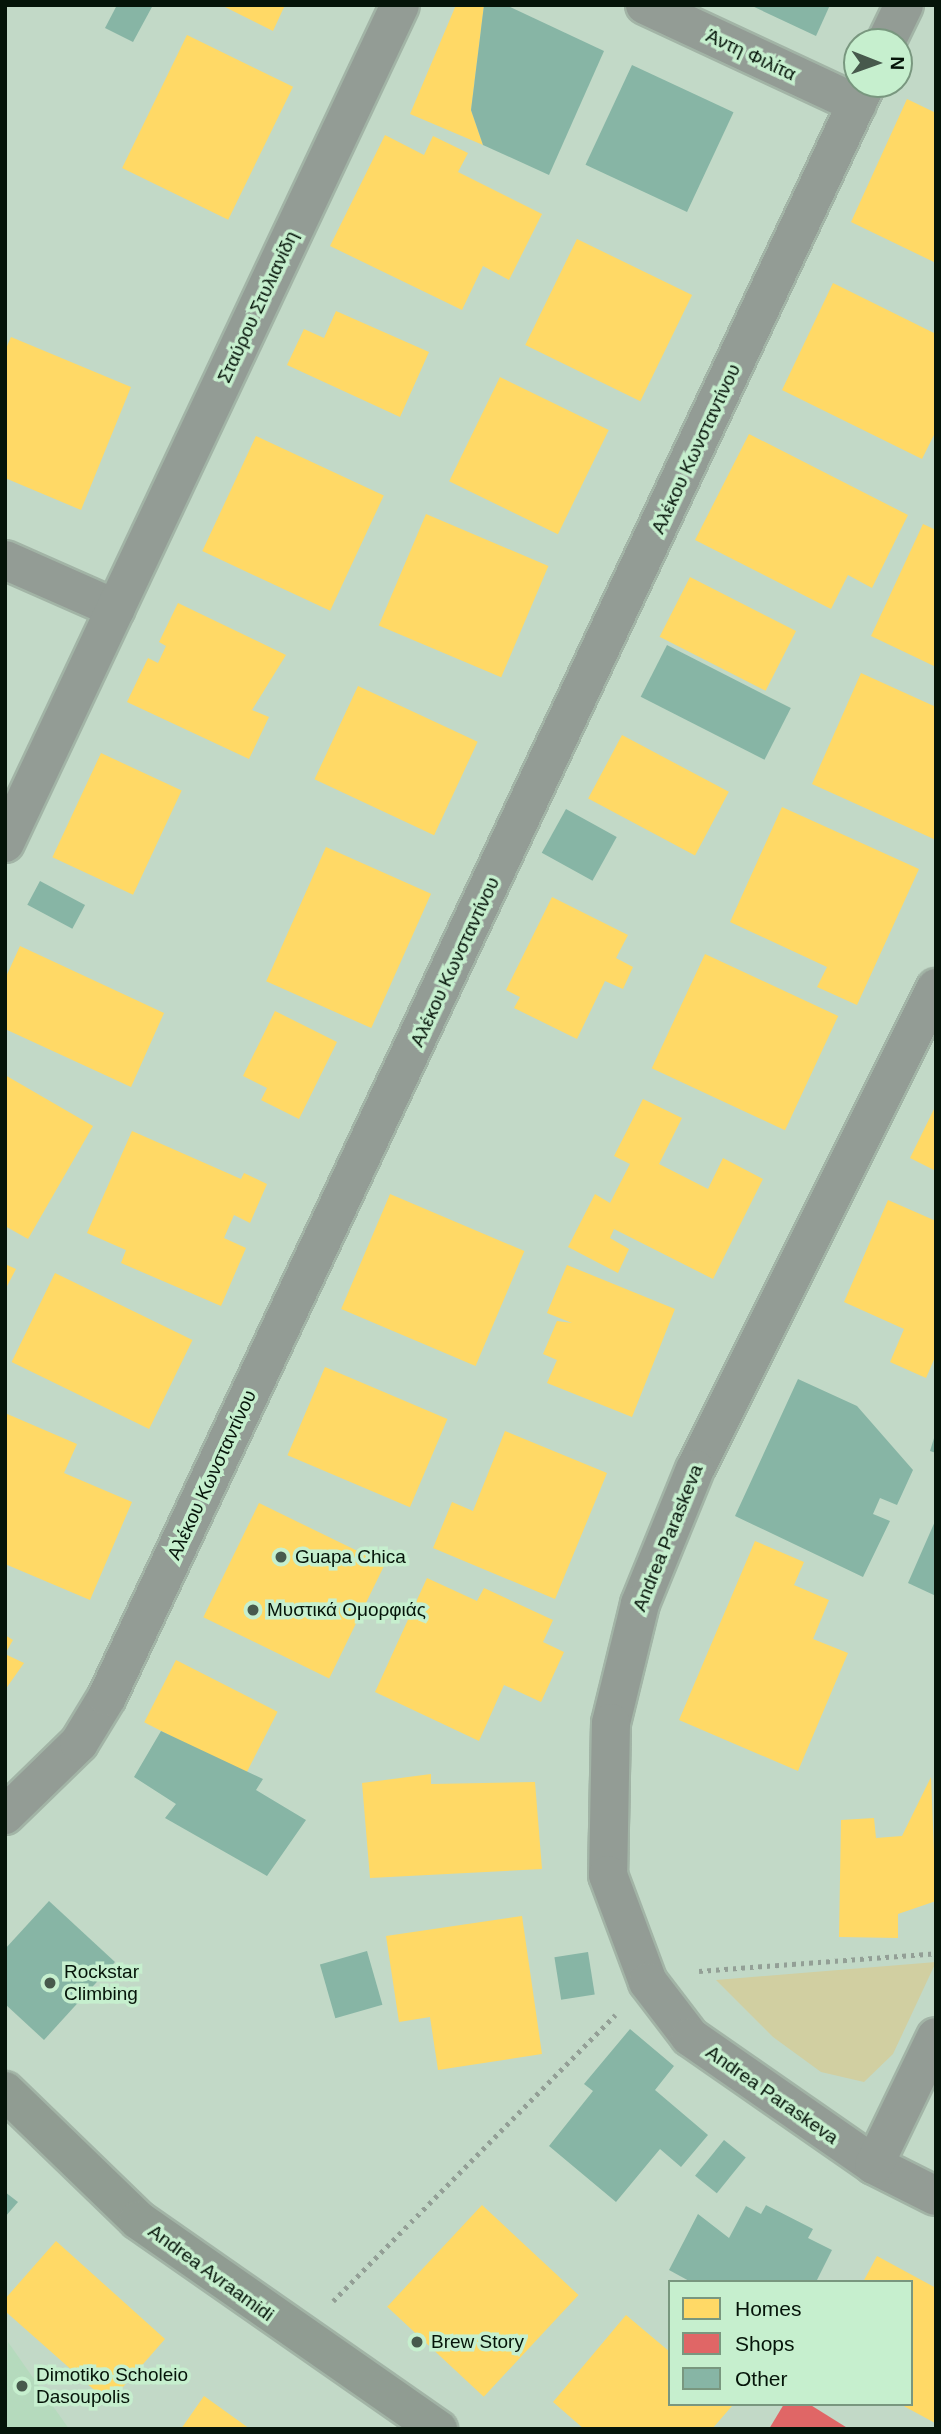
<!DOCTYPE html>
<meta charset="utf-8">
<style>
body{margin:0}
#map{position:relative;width:941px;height:2434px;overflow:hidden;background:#c2d9c7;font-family:Arial,sans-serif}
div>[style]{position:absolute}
.built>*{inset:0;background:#b5dabd}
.green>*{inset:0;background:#d1cfa1}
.homes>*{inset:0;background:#ffd966;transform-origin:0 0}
.shops>*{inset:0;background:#e06666}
.building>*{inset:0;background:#87b5a5;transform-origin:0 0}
.path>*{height:4.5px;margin-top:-2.25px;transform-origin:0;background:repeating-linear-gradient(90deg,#939f96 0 3.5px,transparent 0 8.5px)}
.roads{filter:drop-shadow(2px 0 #a2b4a6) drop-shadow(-2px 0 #a2b4a6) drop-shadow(0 2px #a2b4a6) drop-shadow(0 -2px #a2b4a6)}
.street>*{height:38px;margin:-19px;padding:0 19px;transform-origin:19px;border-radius:19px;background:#939c95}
.secondary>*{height:38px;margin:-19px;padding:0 19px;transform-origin:19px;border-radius:19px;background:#909c92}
.dots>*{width:19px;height:19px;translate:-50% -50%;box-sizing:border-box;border:4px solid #c6efce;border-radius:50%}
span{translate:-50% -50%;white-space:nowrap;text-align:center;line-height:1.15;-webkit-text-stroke:7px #c6efce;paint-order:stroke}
.street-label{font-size:19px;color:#051409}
.poi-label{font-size:19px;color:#051409}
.left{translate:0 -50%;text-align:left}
.frame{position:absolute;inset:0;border:7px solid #051409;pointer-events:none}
.legend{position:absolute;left:668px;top:2280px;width:245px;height:126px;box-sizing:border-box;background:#c6efce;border:2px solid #79977f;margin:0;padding:9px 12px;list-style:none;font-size:21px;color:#051409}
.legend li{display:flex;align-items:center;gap:14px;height:35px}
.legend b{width:35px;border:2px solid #79977f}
.north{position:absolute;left:843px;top:28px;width:70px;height:70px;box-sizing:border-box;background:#c6efce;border:2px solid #79977f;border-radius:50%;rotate:91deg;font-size:19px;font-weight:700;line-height:28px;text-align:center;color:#051409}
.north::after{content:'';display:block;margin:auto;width:24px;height:32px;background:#47594c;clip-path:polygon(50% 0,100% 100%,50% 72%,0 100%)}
</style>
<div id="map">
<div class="built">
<i style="clip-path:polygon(8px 2342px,69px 2429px,5px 2429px)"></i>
</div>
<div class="green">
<i style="clip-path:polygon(936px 1962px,893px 2054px,864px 2082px,821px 2072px,773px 2037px,716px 1980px)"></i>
</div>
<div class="homes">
<i style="clip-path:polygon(221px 5px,285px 5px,273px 31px)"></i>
<i style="clip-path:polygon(456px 5px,484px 5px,471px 110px,483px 145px,410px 114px)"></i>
<i style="left:187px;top:35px;width:118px;height:148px;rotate:26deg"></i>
<i style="clip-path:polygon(907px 99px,936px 113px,936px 263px,851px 222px)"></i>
<i style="clip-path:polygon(385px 135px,424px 155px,433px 136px,468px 153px,458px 172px,542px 214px,509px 280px,483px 266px,462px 310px,330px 246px)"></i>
<i style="left:577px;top:239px;width:128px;height:118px;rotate:26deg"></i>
<i style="clip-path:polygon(833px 283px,936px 334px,936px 431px,922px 459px,782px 390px)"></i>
<i style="clip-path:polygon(336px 311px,429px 352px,400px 417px,287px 365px,304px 329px,324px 338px)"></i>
<i style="clip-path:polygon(11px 337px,131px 387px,81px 510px,5px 478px,5px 351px)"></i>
<i style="left:500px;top:377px;width:121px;height:116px;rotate:26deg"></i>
<i style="clip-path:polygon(749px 434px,908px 515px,872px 588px,848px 575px,831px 609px,695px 540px)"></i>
<i style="left:256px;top:436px;width:141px;height:127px;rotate:25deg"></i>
<i style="left:426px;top:514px;width:133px;height:121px;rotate:23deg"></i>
<i style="clip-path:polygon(923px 524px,936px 530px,936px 667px,871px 636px)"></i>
<i style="left:690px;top:577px;width:119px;height:67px;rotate:27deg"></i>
<i style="clip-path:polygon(178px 603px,286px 655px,252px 710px,269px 717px,249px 759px,127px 702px,148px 658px,158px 663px,166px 646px,159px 642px)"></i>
<i style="clip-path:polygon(861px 673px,936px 707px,936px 840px,812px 784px)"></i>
<i style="left:358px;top:686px;width:132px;height:103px;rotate:25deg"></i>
<i style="left:622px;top:735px;width:121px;height:72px;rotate:28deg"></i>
<i style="left:101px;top:753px;width:89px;height:115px;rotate:25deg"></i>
<i style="clip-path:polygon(782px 807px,919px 869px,857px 1005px,817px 987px,827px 967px,730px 922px)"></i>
<i style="left:326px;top:847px;width:115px;height:147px;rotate:24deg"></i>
<i style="clip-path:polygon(552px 897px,628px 935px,616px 958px,633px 967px,623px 989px,605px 981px,577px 1039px,514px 1008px,520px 997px,506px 990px)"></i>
<i style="clip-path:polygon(20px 946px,164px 1013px,131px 1087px,5px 1029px,5px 979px)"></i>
<i style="left:705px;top:954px;width:147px;height:126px;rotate:25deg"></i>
<i style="clip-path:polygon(275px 1011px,337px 1042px,299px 1119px,261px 1100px,267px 1088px,243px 1076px)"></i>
<i style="clip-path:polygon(5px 1075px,93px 1126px,28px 1239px,5px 1226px)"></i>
<i style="clip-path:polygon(643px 1099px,682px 1118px,659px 1164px,708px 1189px,723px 1158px,763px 1179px,713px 1279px,614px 1229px,610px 1238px,629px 1249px,618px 1273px,568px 1247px,595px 1194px,610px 1203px,630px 1164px,614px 1156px)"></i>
<i style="clip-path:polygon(936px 1105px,936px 1171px,910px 1158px)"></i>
<i style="clip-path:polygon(132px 1131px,241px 1179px,244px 1173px,267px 1184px,250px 1223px,234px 1215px,224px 1238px,246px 1248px,221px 1306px,121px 1263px,126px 1250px,87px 1233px)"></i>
<i style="left:390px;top:1194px;width:146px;height:125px;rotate:23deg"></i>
<i style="clip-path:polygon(888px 1200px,936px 1221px,936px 1355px,926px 1378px,890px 1362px,904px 1329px,844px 1302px)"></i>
<i style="clip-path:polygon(5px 1264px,16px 1269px,5px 1290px)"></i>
<i style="clip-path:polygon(567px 1265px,675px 1309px,632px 1417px,547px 1383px,557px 1360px,543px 1354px,557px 1321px,572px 1323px,547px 1313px)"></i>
<i style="left:55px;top:1273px;width:153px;height:99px;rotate:26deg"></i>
<i style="left:325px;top:1367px;width:133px;height:96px;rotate:23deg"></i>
<i style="clip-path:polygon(5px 1413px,77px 1444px,64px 1473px,132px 1502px,90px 1600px,5px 1564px)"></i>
<i style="clip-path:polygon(505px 1431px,607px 1473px,555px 1599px,433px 1548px,452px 1502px,473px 1511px)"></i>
<i style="left:259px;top:1503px;width:140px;height:127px;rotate:26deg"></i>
<i style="clip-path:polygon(755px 1541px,804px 1562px,794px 1585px,829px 1600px,813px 1639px,848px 1653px,798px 1771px,679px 1720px)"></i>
<i style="clip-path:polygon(427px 1578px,477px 1601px,484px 1588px,553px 1620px,543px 1642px,564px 1652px,541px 1702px,504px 1685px,479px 1741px,375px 1692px)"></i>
<i style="clip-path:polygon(5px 1635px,13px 1640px,5px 1654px,24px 1663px,5px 1690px)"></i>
<i style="left:176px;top:1660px;width:114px;height:70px;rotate:27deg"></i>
<i style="clip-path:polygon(431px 1774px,431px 1784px,535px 1782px,542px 1869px,370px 1878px,362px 1783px)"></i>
<i style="clip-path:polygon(931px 1777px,936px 1901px,898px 1914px,898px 1938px,839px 1937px,841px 1820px,874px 1818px,876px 1838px,902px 1836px)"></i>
<i style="clip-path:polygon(522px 1916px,542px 2054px,438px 2070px,430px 2017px,399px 2022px,386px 1936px)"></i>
<i style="left:482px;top:2205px;width:132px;height:139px;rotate:43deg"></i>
<i style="clip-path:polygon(56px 2241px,165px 2339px,109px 2403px,5px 2311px,5px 2299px)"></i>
<i style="clip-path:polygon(877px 2256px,936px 2288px,935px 2423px,900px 2404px,911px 2404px,911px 2282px,863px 2282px)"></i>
<i style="clip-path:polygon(626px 2315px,670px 2352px,670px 2404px,732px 2406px,712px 2429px,584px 2429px,553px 2402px)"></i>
<i style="clip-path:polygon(204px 2396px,250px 2429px,181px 2429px)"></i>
</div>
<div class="shops">
<i style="clip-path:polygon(784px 2404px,809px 2404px,849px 2429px,769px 2429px)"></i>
</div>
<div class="building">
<i style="clip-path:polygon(117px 5px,153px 5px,133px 42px,105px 28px)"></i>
<i style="clip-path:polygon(484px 5px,506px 5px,604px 51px,549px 175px,483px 145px,471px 110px)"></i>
<i style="clip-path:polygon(750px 5px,830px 5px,816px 36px)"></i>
<i style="left:632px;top:65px;width:112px;height:110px;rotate:25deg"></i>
<i style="left:667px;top:645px;width:139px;height:58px;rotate:27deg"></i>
<i style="left:566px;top:809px;width:58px;height:50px;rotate:29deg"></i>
<i style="left:40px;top:881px;width:51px;height:27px;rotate:28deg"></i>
<i style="clip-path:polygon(798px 1379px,857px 1406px,913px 1470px,897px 1505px,880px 1498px,873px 1514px,890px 1521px,863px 1577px,735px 1516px)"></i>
<i style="clip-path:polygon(935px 1435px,936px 1435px,936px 1453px,930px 1451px)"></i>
<i style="clip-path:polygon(936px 1519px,936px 1596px,908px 1583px)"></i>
<i style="clip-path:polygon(161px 1731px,263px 1779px,256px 1790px,306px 1820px,267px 1876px,165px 1818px,176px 1804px,134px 1777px)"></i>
<i style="clip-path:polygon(49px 1901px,115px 1962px,44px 2040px,5px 2004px,5px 1949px)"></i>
<i style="left:367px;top:1951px;width:56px;height:49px;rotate:74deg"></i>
<i style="left:588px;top:1952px;width:43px;height:34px;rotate:81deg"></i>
<i style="clip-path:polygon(630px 2029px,674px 2066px,655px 2090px,708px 2135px,681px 2167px,660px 2149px,616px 2202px,549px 2146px,593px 2091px,584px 2084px)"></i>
<i style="left:724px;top:2140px;width:28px;height:46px;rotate:39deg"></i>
<i style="clip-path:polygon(5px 2192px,18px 2202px,5px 2217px)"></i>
<i style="clip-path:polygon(766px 2205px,813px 2229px,808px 2238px,832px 2250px,816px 2282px,691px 2282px,669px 2270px,698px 2214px,729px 2238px,746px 2206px,761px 2214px)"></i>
</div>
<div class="path">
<i style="left:699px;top:1971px;width:238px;rotate:-4.3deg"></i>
<i style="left:333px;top:2301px;width:402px;rotate:-45.4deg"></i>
</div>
<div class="roads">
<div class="street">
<i style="left:645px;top:5px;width:234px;rotate:25deg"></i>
<i style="left:886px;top:42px;width:41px;rotate:-64.1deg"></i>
<i style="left:5px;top:560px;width:121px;rotate:23.8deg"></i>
<i style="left:5px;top:843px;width:926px;rotate:-64.76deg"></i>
<i style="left:936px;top:988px;width:538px;rotate:116.61deg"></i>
<i style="left:695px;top:1469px;width:146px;rotate:112.2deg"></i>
<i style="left:640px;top:1604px;width:122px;rotate:103.7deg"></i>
<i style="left:611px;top:1723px;width:152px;rotate:91.1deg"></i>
<i style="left:608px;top:1875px;width:114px;rotate:69.5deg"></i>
<i style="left:648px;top:1982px;width:69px;rotate:52.6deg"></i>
<i style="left:690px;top:2037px;width:224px;rotate:34.8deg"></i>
<i style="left:874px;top:2165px;width:69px;rotate:26.6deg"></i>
<i style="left:5px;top:1815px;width:103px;rotate:-44.2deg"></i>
<i style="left:79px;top:1743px;width:54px;rotate:-58.7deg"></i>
<i style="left:107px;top:1697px;width:1783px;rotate:-64.8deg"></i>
<i style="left:874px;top:2165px;width:142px;rotate:-64.2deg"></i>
</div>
<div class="secondary">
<i style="left:5px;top:2091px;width:185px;rotate:44.1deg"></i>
<i style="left:138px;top:2220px;width:366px;rotate:34.9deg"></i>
</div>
</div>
<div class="dots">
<i style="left:281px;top:1557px;background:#47594c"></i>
<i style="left:253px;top:1610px;background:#47594c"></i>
<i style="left:50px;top:1983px;background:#47594c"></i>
<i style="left:417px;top:2342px;background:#47594c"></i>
<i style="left:22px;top:2386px;background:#47594c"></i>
</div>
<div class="street-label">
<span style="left:751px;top:55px;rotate:25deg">Άντη Φιλίτα</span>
<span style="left:258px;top:307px;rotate:-65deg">Σταύρου Στυλιανίδη</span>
<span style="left:696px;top:449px;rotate:-65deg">Αλέκου Κωνσταντίνου</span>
<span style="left:455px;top:962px;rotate:-65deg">Αλέκου Κωνσταντίνου</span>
<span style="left:212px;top:1475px;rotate:-65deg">Αλέκου Κωνσταντίνου</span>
<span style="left:668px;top:1538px;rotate:-68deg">Andrea Paraskeva</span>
<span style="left:772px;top:2095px;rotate:35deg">Andrea Paraskeva</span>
<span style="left:211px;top:2273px;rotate:36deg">Andrea Avraamidi</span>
</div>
<div class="poi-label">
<span class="left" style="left:295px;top:1557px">Guapa Chica</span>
<span class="left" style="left:267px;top:1610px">Μυστικά Ομορφιάς</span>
<span class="left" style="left:64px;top:1983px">Rockstar<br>Climbing</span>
<span class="left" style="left:431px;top:2342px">Brew Story</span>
<span class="left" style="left:36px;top:2386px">Dimotiko Scholeio<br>Dasoupolis</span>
</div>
<div class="frame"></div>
<ul class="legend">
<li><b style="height:19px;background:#ffd966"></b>Homes</li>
<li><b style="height:19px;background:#e06666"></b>Shops</li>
<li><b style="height:19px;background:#87b5a5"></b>Other</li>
</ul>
<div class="north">N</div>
</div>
